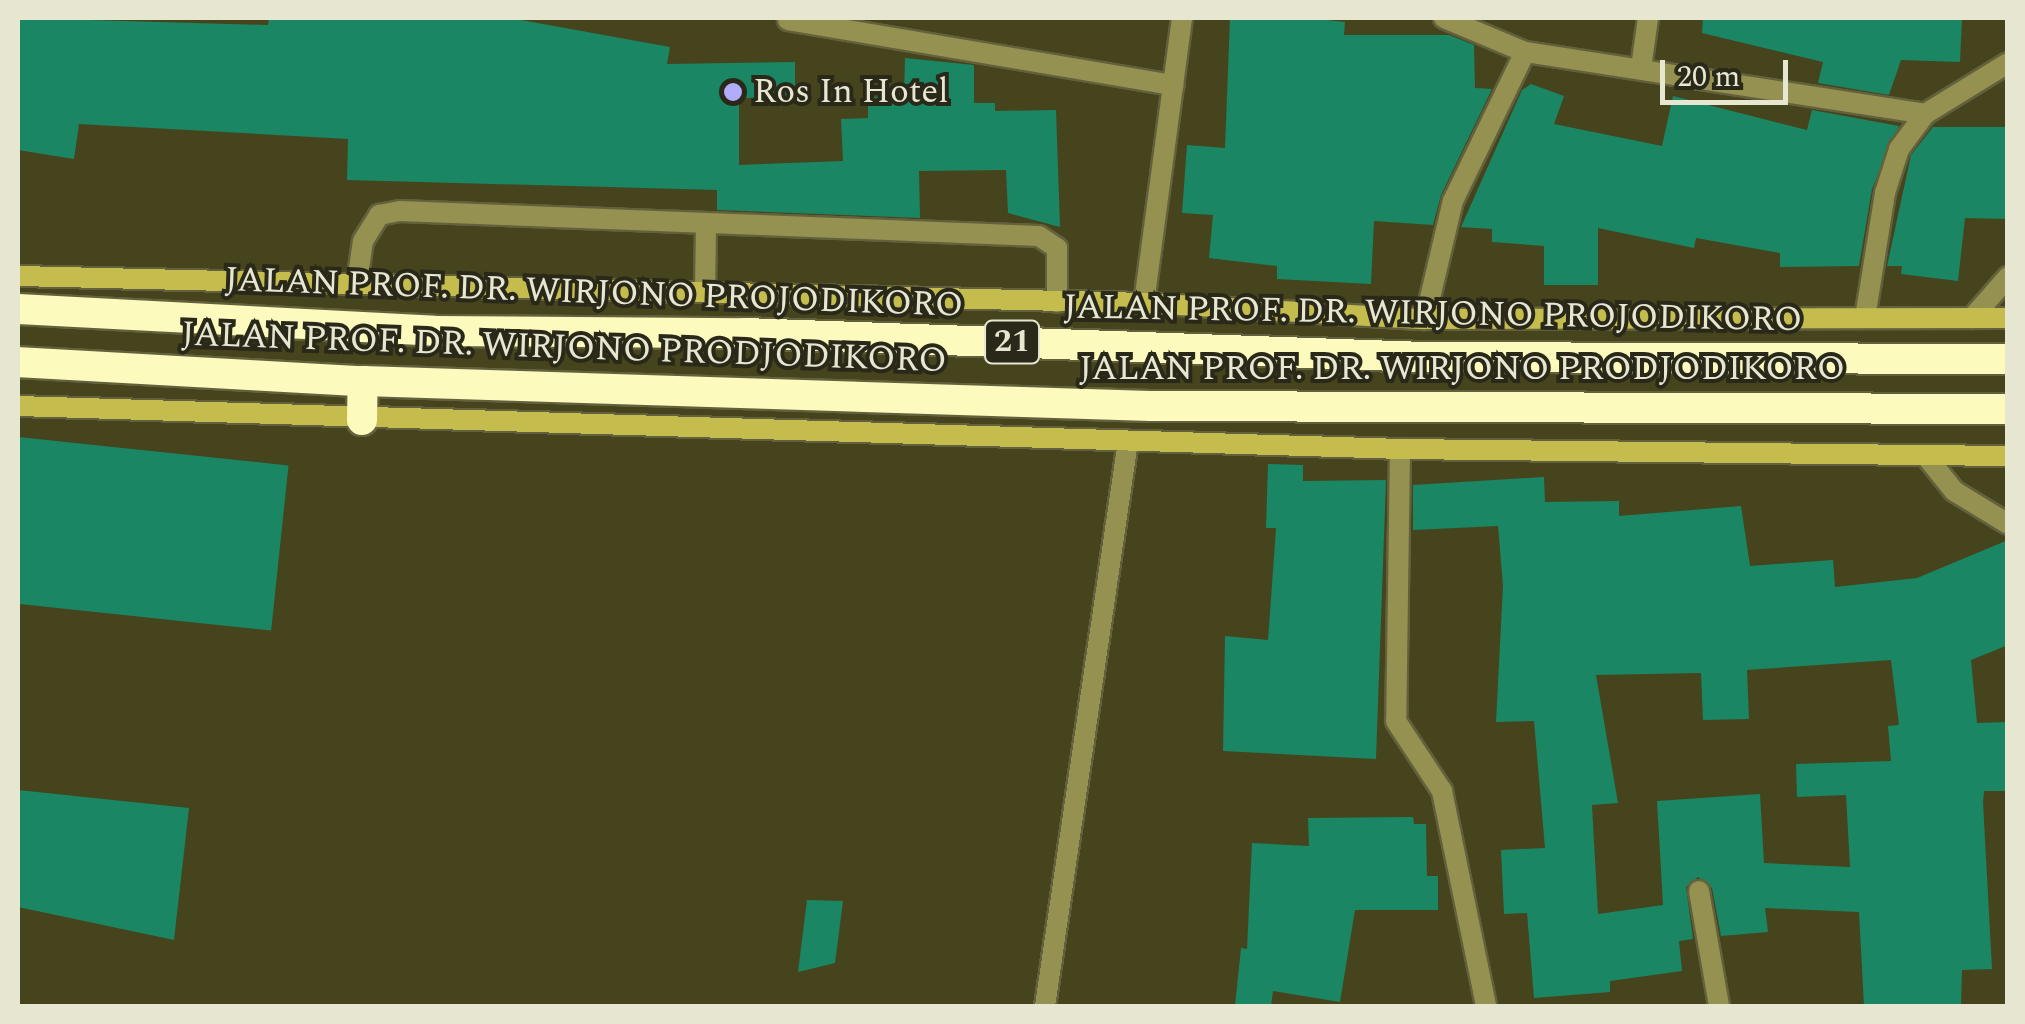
<!DOCTYPE html>
<style>
body{margin:0}
#map{position:relative;width:2025px;height:1024px;overflow:hidden;background:#46441d;font-family:Spectral,serif}
div>[style]{position:absolute}
.building>*{inset:0;background:#1a8663;transform-origin:0 0}
.roads{filter:drop-shadow(2px 0 #63613d) drop-shadow(-2px 0 #63613d) drop-shadow(0 2px #63613d) drop-shadow(0 -2px #63613d)}
.lane>*{height:20px;margin:-10px;padding:0 10px;transform-origin:10px;border-radius:10px;background:#959150}
.street>*{height:20px;margin:-10px;padding:0 10px;transform-origin:10px;border-radius:10px;background:#959150}
.secondary>*{height:20px;margin:-10px;padding:0 10px;transform-origin:10px;border-radius:10px;background:#c4bd4e}
.highway>*{height:30px;margin:-15px;padding:0 15px;transform-origin:15px;border-radius:15px;background:#fcfabd}
.dots>*{width:28px;height:28px;translate:-50% -50%;box-sizing:border-box;border:5px solid #2a2919;border-radius:50%}
span{translate:-50% -50%;white-space:nowrap;text-align:center;line-height:1.15;-webkit-text-stroke:8px #2a2919;paint-order:stroke}
.shield-label span{padding:2px 8px;background:#2a2919;border:2px solid;border-radius:8px;-webkit-text-stroke-width:0}
.shield-label{font-size:32px;color:#e7e6d1;font-weight:700}
.poi-label{font-size:35px;color:#e7e6d1}
.left{translate:0 -50%;text-align:left}
.street-label{font-size:35px;color:#e7e6d1}
.frame{position:absolute;inset:0;border:20px solid #e7e6d1;pointer-events:none}
.scale{position:absolute;left:1660px;top:60px;width:128px;height:45px;box-sizing:border-box;border:5px solid #e7e6d1;border-top:0;padding-left:12px;font-size:30px;line-height:35px;white-space:nowrap;color:#e7e6d1;-webkit-text-stroke:8px #2a2919;paint-order:stroke}
</style>
<div id="map">
<div class="building">
<i style="clip-path:polygon(18px 18px,268px 25px,269px 18px,510px 18px,670px 47px,667px 64px,795px 62px,795px 97px,739px 98px,739px 165px,843px 161px,841px 119px,868px 118px,868px 97px,904px 96px,905px 58px,974px 65px,974px 103px,995px 103px,995px 111px,1056px 110px,1060px 227px,1008px 213px,1006px 170px,919px 171px,920px 218px,717px 210px,717px 190px,347px 180px,348px 139px,79px 124px,74px 159px,18px 150px)"></i>
<i style="clip-path:polygon(1230px 18px,1308px 18px,1345px 22px,1344px 35px,1449px 35px,1474px 45px,1475px 88px,1492px 89px,1441px 195px,1433px 225px,1374px 221px,1371px 284px,1277px 279px,1277px 266px,1209px 258px,1213px 215px,1182px 213px,1187px 145px,1225px 148px)"></i>
<i style="clip-path:polygon(1703px 18px,1962px 18px,1960px 62px,1901px 60px,1889px 95px,1818px 83px,1823px 62px,1702px 33px)"></i>
<i style="clip-path:polygon(1531px 84px,1564px 96px,1554px 124px,1662px 146px,1673px 96px,1807px 130px,1812px 110px,1899px 126px,1872px 189px,1859px 266px,1780px 267px,1780px 253px,1696px 238px,1694px 248px,1598px 228px,1598px 285px,1544px 285px,1544px 246px,1492px 242px,1492px 229px,1461px 227px,1522px 90px)"></i>
<i style="clip-path:polygon(1933px 127px,2008px 127px,2008px 219px,1965px 218px,1958px 281px,1901px 274px,1902px 266px,1887px 266px,1911px 155px)"></i>
<i style="left:18px;top:437px;width:272px;height:166px;rotate:6deg"></i>
<i style="clip-path:polygon(1268px 464px,1303px 465px,1303px 481px,1386px 480px,1376px 759px,1223px 751px,1225px 636px,1268px 640px,1276px 528px,1266px 528px)"></i>
<i style="clip-path:polygon(evenodd,1544px 477px,1545px 502px,1619px 501px,1619px 516px,1741px 506px,1750px 566px,1833px 560px,1835px 587px,1917px 578px,2008px 540px,2008px 645px,1971px 660px,1977px 723px,2008px 722px,2008px 791px,1984px 791px,1983px 802px,1992px 969px,1962px 970px,1961px 1006px,1864px 1006px,1859px 912px,1765px 908px,1768px 932px,1721px 936px,1712px 888px,1698px 877px,1686px 887px,1693px 939px,1679px 941px,1682px 971px,1610px 981px,1610px 992px,1534px 998px,1527px 913px,1504px 914px,1501px 850px,1545px 848px,1534px 721px,1496px 722px,1503px 586px,1498px 526px,1413px 530px,1413px 485px,1544px 477px,1891px 660px,1899px 725px,1888px 726px,1891px 761px,1796px 764px,1797px 797px,1846px 795px,1850px 867px,1764px 863px,1760px 794px,1657px 801px,1663px 905px,1598px 914px,1592px 805px,1618px 803px,1596px 675px,1701px 673px,1703px 720px,1749px 719px,1747px 670px,1891px 660px)"></i>
<i style="clip-path:polygon(18px 790px,189px 808px,174px 940px,18px 907px)"></i>
<i style="clip-path:polygon(1413px 817px,1414px 824px,1426px 824px,1427px 876px,1438px 876px,1438px 910px,1355px 910px,1340px 1002px,1273px 991px,1271px 1006px,1235px 1006px,1241px 948px,1247px 949px,1252px 843px,1309px 846px,1308px 818px)"></i>
<i style="clip-path:polygon(807px 900px,843px 901px,835px 963px,798px 972px)"></i>
</div>
<div class="roads">
<div class="lane">
<i style="left:357px;top:282px;width:41px;rotate:-81.7deg"></i>
<i style="left:363px;top:241px;width:31px;rotate:-58deg"></i>
<i style="left:379px;top:215px;width:21px;rotate:-11deg"></i>
<i style="left:400px;top:211px;width:639px;rotate:2.24deg"></i>
<i style="left:1039px;top:236px;width:22px;rotate:34deg"></i>
<i style="left:1057px;top:248px;width:54px;rotate:90deg"></i>
<i style="left:705px;top:291px;width:66px;rotate:-89.1deg"></i>
<i style="left:1972px;top:318px;width:55px;rotate:-48.7deg"></i>
</div>
<div class="street">
<i style="left:1444px;top:18px;width:88px;rotate:22.8deg"></i>
<i style="left:1525px;top:52px;width:405px;rotate:8.8deg"></i>
<i style="left:788px;top:20px;width:391px;rotate:9.6deg"></i>
<i style="left:1641px;top:68px;width:50px;rotate:-82deg"></i>
<i style="left:1144px;top:303px;width:288px;rotate:-82.4deg"></i>
<i style="left:1865px;top:318px;width:127px;rotate:-80.9deg"></i>
<i style="left:1885px;top:193px;width:46px;rotate:-72.3deg"></i>
<i style="left:1899px;top:149px;width:44px;rotate:-53.4deg"></i>
<i style="left:1925px;top:114px;width:97px;rotate:-31.6deg"></i>
<i style="left:1425px;top:319px;width:121px;rotate:-76.7deg"></i>
<i style="left:1453px;top:201px;width:165px;rotate:-64.2deg"></i>
<i style="left:1400px;top:449px;width:272px;rotate:90.8deg"></i>
<i style="left:1396px;top:721px;width:84px;rotate:56.7deg"></i>
<i style="left:1442px;top:791px;width:219px;rotate:78.4deg"></i>
<i style="left:1926px;top:456px;width:45px;rotate:51.3deg"></i>
<i style="left:1954px;top:491px;width:63px;rotate:31.4deg"></i>
<i style="left:1699px;top:891px;width:117px;rotate:80.1deg"></i>
<i style="left:1045px;top:1006px;width:571px;rotate:-81.64deg"></i>
</div>
<div class="secondary">
<i style="left:18px;top:276px;width:1126px;rotate:1.37deg"></i>
<i style="left:1144px;top:303px;width:281px;rotate:3.3deg"></i>
<i style="left:1425px;top:319px;width:583px;rotate:-0.1deg"></i>
<i style="left:18px;top:406px;width:1383px;rotate:1.78deg"></i>
<i style="left:1400px;top:449px;width:608px;rotate:0.66deg"></i>
</div>
<div class="highway">
<i style="left:18px;top:309px;width:417px;rotate:3deg"></i>
<i style="left:434px;top:331px;width:310px;rotate:0.4deg"></i>
<i style="left:744px;top:333px;width:681px;rotate:2.02deg"></i>
<i style="left:1425px;top:357px;width:583px;rotate:0.2deg"></i>
<i style="left:18px;top:362px;width:346px;rotate:3.2deg"></i>
<i style="left:363px;top:381px;width:788px;rotate:1.82deg"></i>
<i style="left:1151px;top:406px;width:857px;rotate:0.2deg"></i>
<i style="left:362px;top:420px;width:39px;rotate:-89deg"></i>
</div>
</div>
<div class="dots">
<i style="left:733px;top:92px;background:#b1adfa"></i>
</div>
<div class="shield-label">
<span style="left:1012px;top:342px">21</span>
</div>
<div class="poi-label">
<span class="left" style="left:753px;top:92px">Ros In Hotel</span>
</div>
<div class="street-label">
<span style="left:594px;top:293px;rotate:2deg">JALAN PROF. DR. WIRJONO PROJODIKORO</span>
<span style="left:1433px;top:314px;rotate:1deg">JALAN PROF. DR. WIRJONO PROJODIKORO</span>
<span style="left:564px;top:348px;rotate:2deg">JALAN PROF. DR. WIRJONO PRODJODIKORO</span>
<span style="left:1462px;top:369px">JALAN PROF. DR. WIRJONO PRODJODIKORO</span>
</div>
<div class="frame"></div>
<div class="scale">20 m</div>
</div>
